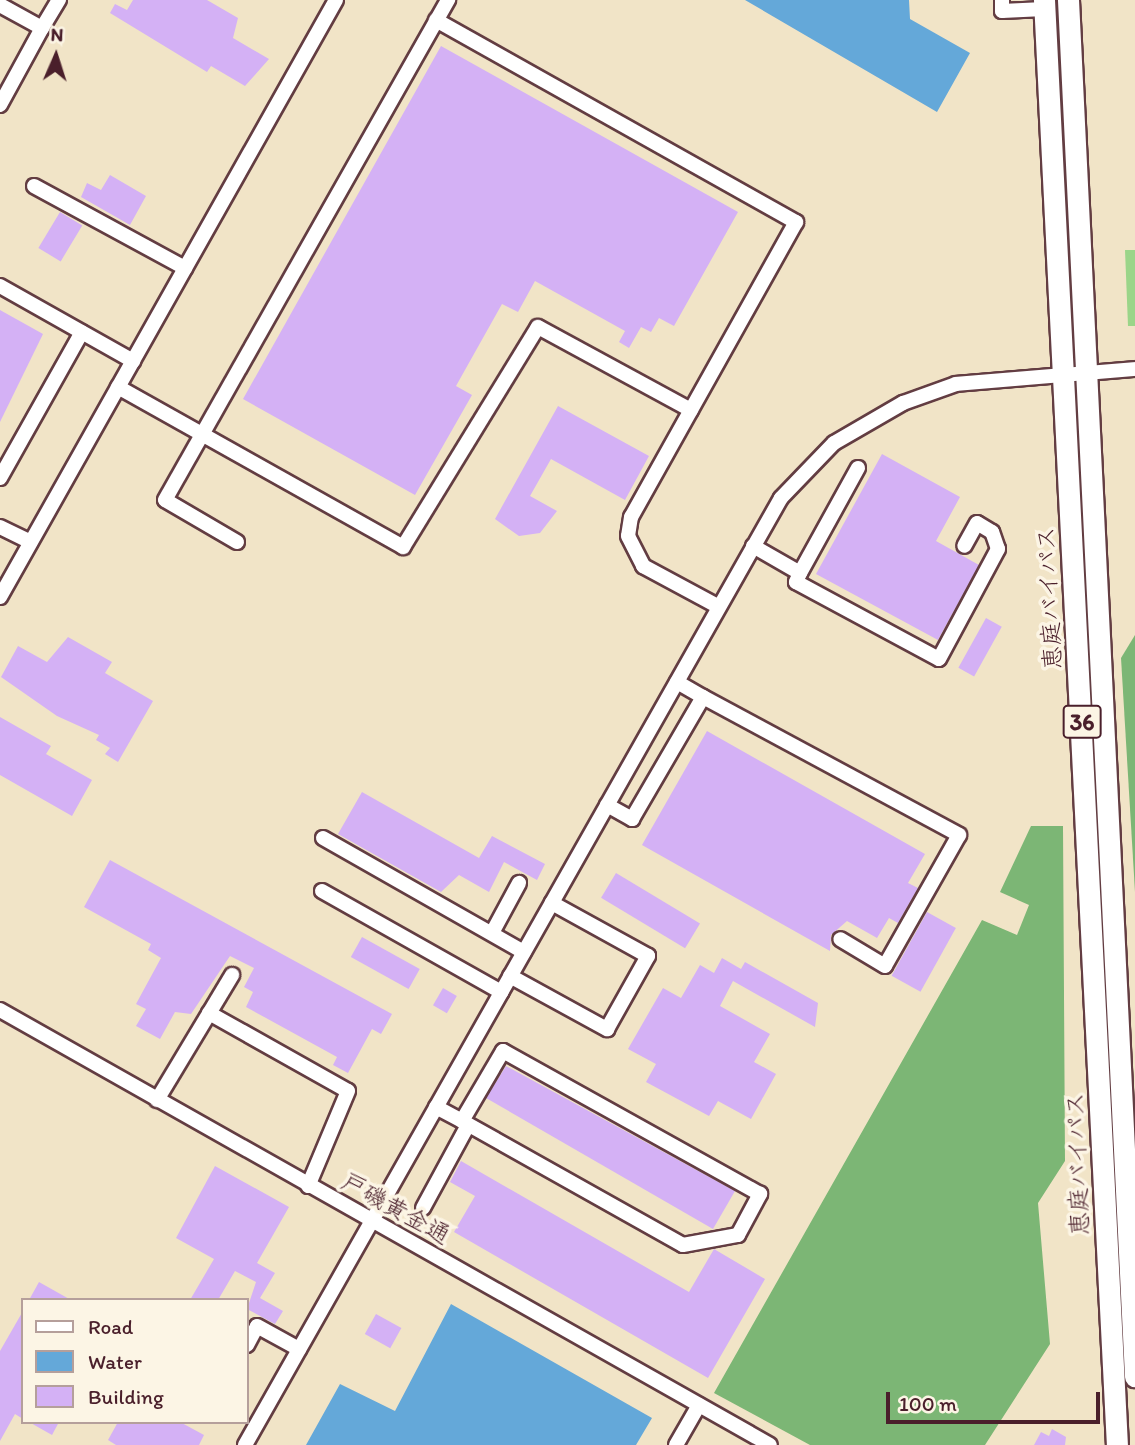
<!DOCTYPE html>
<meta charset="utf-8">
<style>
body{margin:0}
#map{position:relative;width:1135px;height:1445px;overflow:hidden;background:#f1e4c7;font-family:Itim,"Klee One",sans-serif}
div>[style]{position:absolute}
.green>*{inset:0;background:#9bd589}
.forest>*{inset:0;background:#7cb675}
.water>*{inset:0;background:#64a8d9}
.building>*{inset:0;background:#d4b1f5;transform-origin:0 0}
.roads{filter:drop-shadow(2px 0 #633d42) drop-shadow(-2px 0 #633d42) drop-shadow(0 2px #633d42) drop-shadow(0 -2px #633d42)}
.minor>*{height:14px;margin:-7px;padding:0 7px;transform-origin:7px;border-radius:7px;background:#fff}
.highway>*{height:21px;margin:-10.5px;padding:0 10.5px;transform-origin:10.5px;border-radius:10.5px;background:#fff}
span{translate:-50% -50%;white-space:nowrap;text-align:center;line-height:1.15;-webkit-text-stroke:7px #fcf5e5;paint-order:stroke}
.shield-label span{padding:2px 5px;background:#fcf5e5;border:2px solid;border-radius:5px;-webkit-text-stroke-width:0}
.shield-label{font-size:23px;color:#4a1f2b;font-weight:700}
.street-label{font-size:24px;color:#4a1f2b}
.legend{position:absolute;left:21px;top:1298px;width:228px;height:126px;box-sizing:border-box;background:#fcf5e5;border:2px solid #b59f9b;margin:0;padding:9px 12px;list-style:none;font-size:21px;color:#4a1f2b}
.legend li{display:flex;align-items:center;gap:14px;height:35px}
.legend b{width:35px;border:2px solid #b59f9b}
.north{position:absolute;left:21px;top:21px;width:70px;height:70px;-webkit-text-stroke:5px #fcf5e5;paint-order:stroke;rotate:3deg;font-size:19px;font-weight:700;line-height:28px;text-align:center;color:#4a1f2b}
.north::after{content:'';display:block;margin:auto;width:24px;height:32px;background:#4a1f2b;clip-path:polygon(50% 0,100% 100%,50% 72%,0 100%)}
.scale{position:absolute;left:886px;top:1392px;width:214px;height:32px;box-sizing:border-box;border:4px solid #4a1f2b;border-top:0;padding-left:9px;font-size:21px;line-height:24px;white-space:nowrap;color:#4a1f2b;-webkit-text-stroke:5px #fcf5e5;paint-order:stroke}
</style>
<div id="map">
<div class="green">
<i style="clip-path:polygon(1125px 250px,1135px 250px,1135px 326px,1128px 326px)"></i>
</div>
<div class="forest">
<i style="clip-path:polygon(1135px 635px,1135px 892px,1121px 658px)"></i>
<i style="clip-path:polygon(1031px 826px,1063px 826px,1065px 1161px,1038px 1203px,1050px 1344px,985px 1445px,810px 1445px,714px 1393px,982px 920px,1017px 935px,1029px 905px,1000px 892px)"></i>
</div>
<div class="water">
<i style="clip-path:polygon(745px 0,909px 0,910px 19px,970px 53px,937px 112px)"></i>
<i style="clip-path:polygon(451px 1304px,652px 1418px,636px 1445px,306px 1445px,340px 1384px,395px 1411px)"></i>
</div>
<div class="building">
<i style="clip-path:polygon(133px 0,207px 0,238px 18px,233px 38px,269px 59px,245px 86px,211px 66px,207px 72px,110px 13px,115px 4px,127px 10px)"></i>
<i style="clip-path:polygon(441px 46px,738px 212px,674px 326px,659px 318px,651px 332px,641px 327px,629px 348px,619px 342px,625px 331px,535px 281px,518px 312px,502px 304px,456px 386px,472px 395px,415px 495px,243px 399px)"></i>
<i style="clip-path:polygon(110px 175px,146px 196px,130px 225px,81px 197px,87px 183px,101px 190px)"></i>
<i style="left:60px;top:212px;width:26px;height:42px;rotate:31deg"></i>
<i style="clip-path:polygon(0 310px,43px 334px,0 422px)"></i>
<i style="clip-path:polygon(558px 406px,649px 456px,625px 500px,551px 459px,530px 496px,557px 511px,540px 533px,519px 536px,495px 519px)"></i>
<i style="clip-path:polygon(882px 454px,960px 497px,936px 541px,979px 565px,938px 640px,816px 574px)"></i>
<i style="left:986px;top:618px;width:18px;height:57px;rotate:29deg"></i>
<i style="clip-path:polygon(68px 637px,112px 662px,105px 673px,153px 701px,118px 762px,105px 754px,110px 748px,96px 740px,99px 735px,57px 716px,1px 677px,18px 646px,47px 662px)"></i>
<i style="clip-path:polygon(0 717px,51px 746px,46px 754px,92px 780px,72px 816px,0 775px)"></i>
<i style="clip-path:polygon(707px 731px,925px 854px,908px 883px,918px 888px,898px 923px,889px 918px,877px 938px,847px 921px,831px 935px,830px 951px,642px 845px)"></i>
<i style="clip-path:polygon(362px 792px,479px 858px,492px 836px,545px 864px,537px 880px,504px 862px,489px 892px,459px 875px,441px 892px,338px 834px)"></i>
<i style="clip-path:polygon(110px 860px,392px 1014px,381px 1034px,372px 1029px,348px 1073px,333px 1065px,337px 1057px,246px 1007px,253px 992px,244px 987px,254px 968px,230px 956px,191px 1014px,175px 1012px,160px 1039px,136px 1026px,146px 1009px,136px 1004px,161px 958px,148px 950px,151px 944px,84px 907px)"></i>
<i style="left:616px;top:873px;width:98px;height:29px;rotate:31deg"></i>
<i style="left:927px;top:912px;width:33px;height:73px;rotate:29deg"></i>
<i style="left:362px;top:937px;width:66px;height:23px;rotate:29deg"></i>
<i style="clip-path:polygon(722px 958px,741px 969px,745px 962px,818px 1003px,815px 1027px,733px 981px,720px 1006px,770px 1034px,754px 1062px,776px 1074px,751px 1119px,718px 1101px,709px 1116px,646px 1082px,656px 1064px,628px 1049px,663px 988px,681px 998px,700px 965px,714px 973px)"></i>
<i style="left:443px;top:988px;width:16px;height:20px;rotate:30deg"></i>
<i style="clip-path:polygon(506px 1066px,735px 1191px,713px 1229px,486px 1098px)"></i>
<i style="clip-path:polygon(461px 1161px,689px 1292px,714px 1249px,765px 1279px,708px 1378px,454px 1232px,475px 1196px,450px 1182px)"></i>
<i style="clip-path:polygon(215px 1166px,289px 1207px,257px 1263px,275px 1273px,260px 1298px,283px 1311px,275px 1324px,247px 1309px,256px 1282px,235px 1271px,218px 1300px,190px 1300px,214px 1259px,176px 1238px)"></i>
<i style="clip-path:polygon(39px 1282px,71px 1300px,29px 1300px)"></i>
<i style="clip-path:polygon(23px 1311px,23px 1419px,15px 1414px,0 1441px,0 1351px)"></i>
<i style="left:376px;top:1314px;width:29px;height:23px;rotate:29deg"></i>
<i style="clip-path:polygon(29px 1422px,59px 1422px,52px 1435px)"></i>
<i style="clip-path:polygon(118px 1422px,180px 1422px,204px 1435px,199px 1445px,116px 1445px,108px 1440px)"></i>
<i style="clip-path:polygon(1052px 1429px,1066px 1437px,1065px 1445px,1034px 1445px,1041px 1432px,1049px 1436px)"></i>
</div>
<div class="roads">
<div class="minor">
<i style="left:1002px;top:0;width:11px;rotate:90deg"></i>
<i style="left:1002px;top:11px;width:42px;rotate:-2.7deg"></i>
<i style="left:0;top:5px;width:48px;rotate:28.7deg"></i>
<i style="left:42px;top:28px;width:33px;rotate:-59deg"></i>
<i style="left:436px;top:20px;width:413px;rotate:29.3deg"></i>
<i style="left:796px;top:222px;width:338px;rotate:119.2deg"></i>
<i style="left:631px;top:517px;width:19px;rotate:99deg"></i>
<i style="left:628px;top:536px;width:34px;rotate:63deg"></i>
<i style="left:643px;top:566px;width:86px;rotate:28.3deg"></i>
<i style="left:0;top:105px;width:88px;rotate:-61.4deg"></i>
<i style="left:34px;top:186px;width:172px;rotate:28.5deg"></i>
<i style="left:0;top:286px;width:153px;rotate:29.4deg"></i>
<i style="left:118px;top:387px;width:327px;rotate:29.3deg"></i>
<i style="left:403px;top:547px;width:258px;rotate:-58.5deg"></i>
<i style="left:538px;top:327px;width:174px;rotate:28.5deg"></i>
<i style="left:0;top:478px;width:167px;rotate:-60.7deg"></i>
<i style="left:0;top:527px;width:34px;rotate:26deg"></i>
<i style="left:237px;top:542px;width:83px;rotate:-149.7deg"></i>
<i style="left:165px;top:500px;width:575px;rotate:-60.49deg"></i>
<i style="left:753px;top:546px;width:54px;rotate:29.9deg"></i>
<i style="left:800px;top:573px;width:120px;rotate:-61.1deg"></i>
<i style="left:800px;top:573px;width:10px;rotate:114deg"></i>
<i style="left:796px;top:582px;width:162px;rotate:28.3deg"></i>
<i style="left:939px;top:659px;width:125px;rotate:-61.8deg"></i>
<i style="left:998px;top:549px;width:18px;rotate:-109deg"></i>
<i style="left:992px;top:532px;width:17px;rotate:-149deg"></i>
<i style="left:977px;top:523px;width:26px;rotate:119deg"></i>
<i style="left:0;top:597px;width:685px;rotate:-60.63deg"></i>
<i style="left:703px;top:697px;width:291px;rotate:28.3deg"></i>
<i style="left:959px;top:835px;width:150px;rotate:119.5deg"></i>
<i style="left:885px;top:966px;width:52px;rotate:-149deg"></i>
<i style="left:607px;top:805px;width:29px;rotate:29deg"></i>
<i style="left:632px;top:819px;width:141px;rotate:-59.8deg"></i>
<i style="left:703px;top:697px;width:30px;rotate:-150deg"></i>
<i style="left:323px;top:838px;width:231px;rotate:29.6deg"></i>
<i style="left:322px;top:891px;width:206px;rotate:29.4deg"></i>
<i style="left:492px;top:933px;width:57px;rotate:-61.6deg"></i>
<i style="left:510px;top:976px;width:111px;rotate:28.7deg"></i>
<i style="left:607px;top:1029px;width:84px;rotate:-60.7deg"></i>
<i style="left:648px;top:956px;width:110px;rotate:-151.1deg"></i>
<i style="left:0;top:1010px;width:884px;rotate:29.46deg"></i>
<i style="left:209px;top:1013px;width:159px;rotate:29.3deg"></i>
<i style="left:348px;top:1091px;width:103px;rotate:112.8deg"></i>
<i style="left:157px;top:1100px;width:146px;rotate:-59deg"></i>
<i style="left:436px;top:1107px;width:30px;rotate:28deg"></i>
<i style="left:462px;top:1121px;width:253px;rotate:29.3deg"></i>
<i style="left:683px;top:1245px;width:56px;rotate:-10.3deg"></i>
<i style="left:738px;top:1235px;width:47px;rotate:-61.8deg"></i>
<i style="left:760px;top:1194px;width:294px;rotate:-150.9deg"></i>
<i style="left:503px;top:1051px;width:81px;rotate:120.4deg"></i>
<i style="left:423px;top:1208px;width:94px;rotate:-61.5deg"></i>
<i style="left:247px;top:1345px;width:21px;rotate:-62deg"></i>
<i style="left:257px;top:1326px;width:48px;rotate:28.7deg"></i>
<i style="left:245px;top:1445px;width:1088px;rotate:-60.49deg"></i>
<i style="left:781px;top:498px;width:76px;rotate:-46.1deg"></i>
<i style="left:834px;top:443px;width:80px;rotate:-30.1deg"></i>
<i style="left:903px;top:403px;width:56px;rotate:-19.7deg"></i>
<i style="left:956px;top:384px;width:180px;rotate:-4.8deg"></i>
<i style="left:676px;top:1445px;width:46px;rotate:-60.1deg"></i>
</div>
<div class="highway">
<i style="left:1044px;top:0;width:1447px;rotate:87.11deg"></i>
<i style="left:1068px;top:0;width:1378px;rotate:87.21deg"></i>
</div>
</div>
<div class="shield-label">
<span style="left:1082px;top:722px">36</span>
</div>
<div class="street-label">
<span style="left:1049px;top:598px;rotate:-93deg">恵庭バイパス</span>
<span style="left:1077px;top:1164px;rotate:-92deg">恵庭バイパス</span>
<span style="left:396px;top:1208px;rotate:29deg">戸磯黄金通</span>
</div>
<ul class="legend">
<li><b style="height:9px;background:#fff"></b>Road</li>
<li><b style="height:19px;background:#64a8d9"></b>Water</li>
<li><b style="height:19px;background:#d4b1f5"></b>Building</li>
</ul>
<div class="north">N</div>
<div class="scale">100 m</div>
</div>
